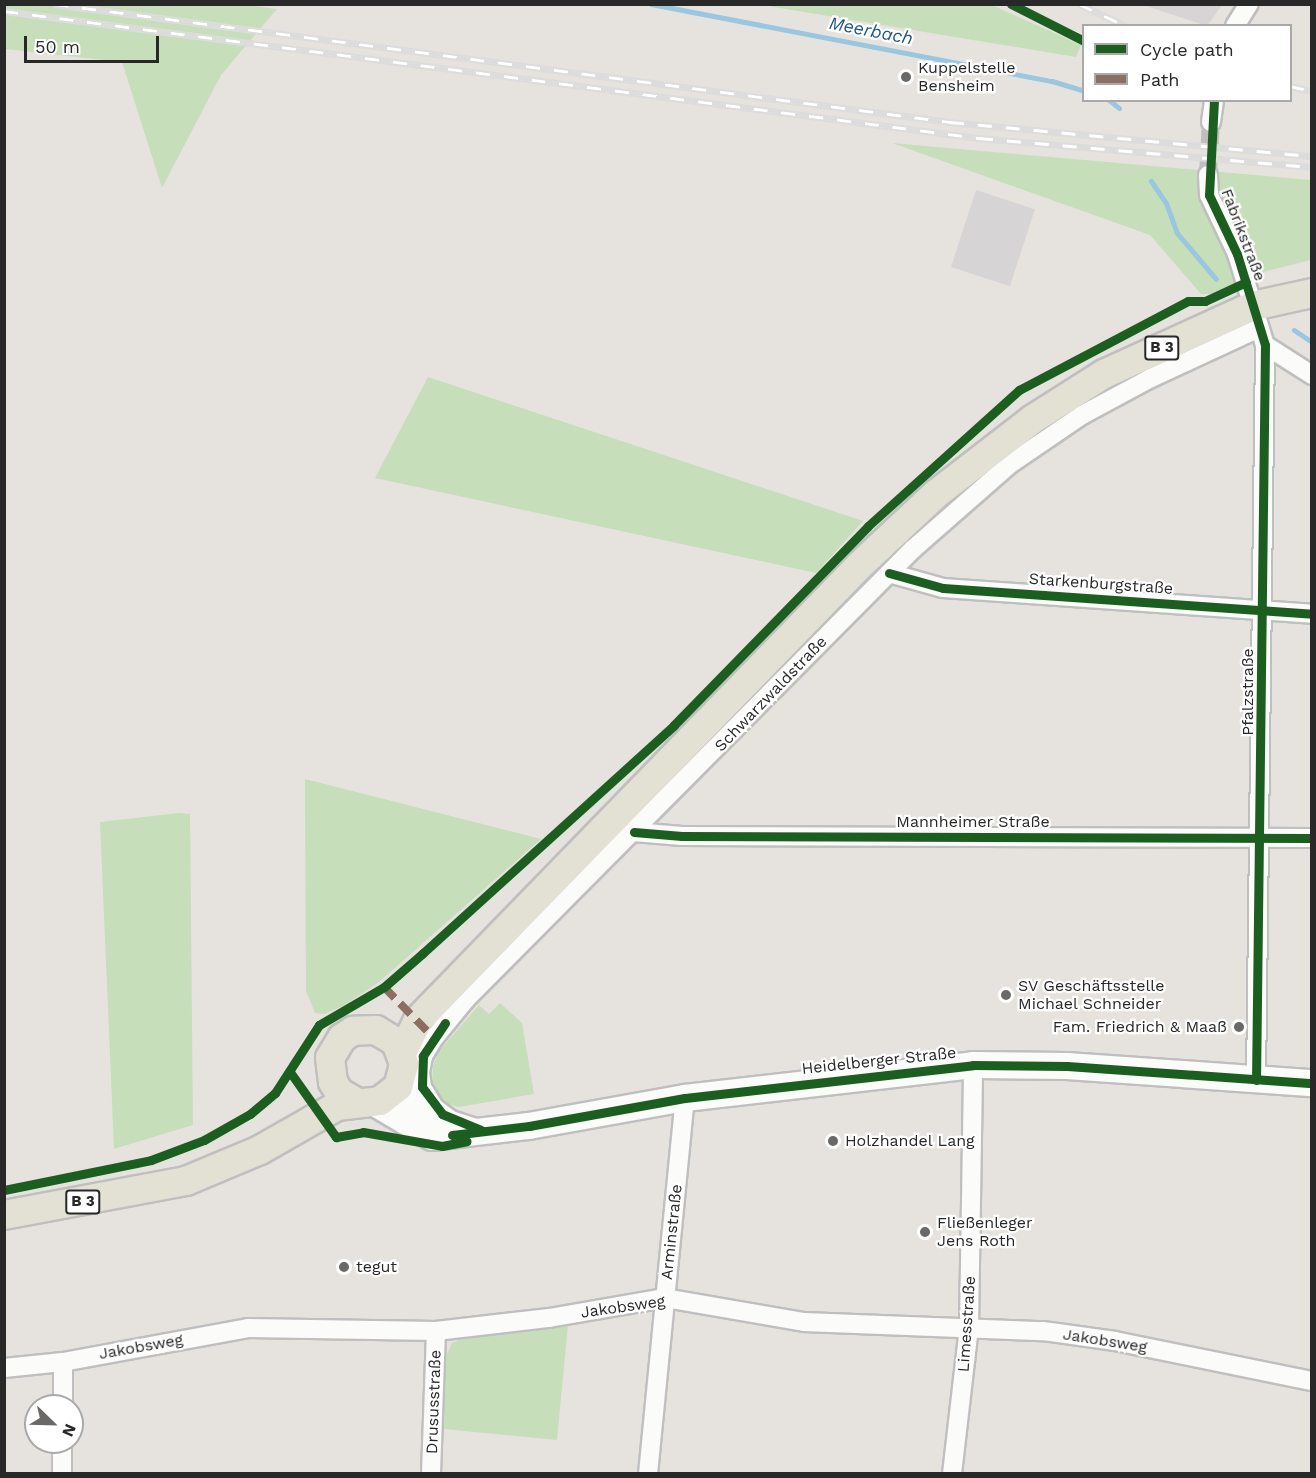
<!DOCTYPE html>
<meta charset="utf-8">
<style>
body{margin:0}
#map{position:relative;width:1316px;height:1478px;overflow:hidden;background:#e6e3de;font-family:"Work Sans",sans-serif}
div>[style]{position:absolute}
.industrial>*{inset:0;background:#d7d4d5;transform-origin:0 0}
.green>*{inset:0;background:#c6deba}
.stream>*{height:5px;margin:-2.5px;padding:0 2.5px;transform-origin:2.5px;border-radius:2.5px;background:#9ac6df}
.street-tunnel>*{height:18px;margin-top:-9px;transform-origin:0;background:repeating-linear-gradient(90deg,#c0beba 0 18px,transparent 0 27px)}
.roads{filter:drop-shadow(2px 0 #c0bfbf) drop-shadow(-2px 0 #c0bfbf) drop-shadow(0 2px #c0bfbf) drop-shadow(0 -2px #c0bfbf)}
.street>*{height:18px;margin:-9px;padding:0 9px;transform-origin:9px;border-radius:9px;background:#fbfbfa}
.secondary>*{height:26px;margin:-13px;padding:0 13px;transform-origin:13px;border-radius:13px;background:#fbfbfa}
.primary>*{height:28px;margin:-14px;padding:0 14px;transform-origin:14px;border-radius:14px;background:#e3e1d4}
.rail>*{height:7px;margin-top:-3.5px;transform-origin:0;background:repeating-linear-gradient(90deg,#fff 0 14px,#dddcdd 0 28px);box-sizing:border-box;border-block:2px solid #dddcdd}
.quiet>*{height:8px;margin-top:-4px;transform-origin:0;background:repeating-linear-gradient(90deg,#8d6e63 0 15px,transparent 0 23px)}
.cycleway>*{height:9px;margin:-4.5px;padding:0 4.5px;transform-origin:4.5px;border-radius:4.5px;background:#1b5e20}
.dots>*{width:16px;height:16px;translate:-50% -50%;box-sizing:border-box;border:3px solid #fff;border-radius:50%}
span{translate:-50% -50%;white-space:nowrap;text-align:center;line-height:1.15;-webkit-text-stroke:4.5px #fff;paint-order:stroke}
.shield-label span{padding:2px 4px;background:#fff;border:2px solid;border-radius:4px;-webkit-text-stroke-width:0}
.shield-label{font-size:15px;color:#282828;font-weight:700}
.poi-label{font-size:16px;color:#282828}
.left{translate:0 -50%;text-align:left}
.right{translate:-100% -50%;text-align:right}
.street-label{font-size:16px;color:#282828}
.water-label{font-size:18px;color:#1d5687;font-style:italic}
.frame{position:absolute;inset:0;border:6px solid #282828;pointer-events:none}
.legend{position:absolute;left:1082px;top:24px;width:210px;height:78px;box-sizing:border-box;background:#fff;border:2px solid #a9a9a9;margin:0;padding:8px 10px;list-style:none;font-size:18px;color:#282828}
.legend li{display:flex;align-items:center;gap:12px;height:30px}
.legend b{width:30px;border:2px solid #a9a9a9}
.north{position:absolute;left:24px;top:1394px;width:60px;height:60px;box-sizing:border-box;background:#fff;border:2px solid #a9a9a9;border-radius:50%;rotate:113deg;font-size:16px;font-weight:700;line-height:24px;text-align:center;color:#282828}
.north::after{content:'';display:block;margin:auto;width:21px;height:27px;background:#6a6968;clip-path:polygon(50% 0,100% 100%,50% 72%,0 100%)}
.scale{position:absolute;left:24px;top:36px;width:135px;height:27px;box-sizing:border-box;border:3px solid #282828;border-top:0;padding-left:8px;font-size:18px;line-height:21px;white-space:nowrap;color:#282828;-webkit-text-stroke:4px #fff;paint-order:stroke}
</style>
<div id="map">
<div class="industrial">
<i style="clip-path:polygon(1143px 5px,1222px 5px,1207px 26px)"></i>
<i style="left:976px;top:190px;width:62px;height:81px;rotate:18deg"></i>
</div>
<div class="green">
<i style="clip-path:polygon(238px 4px,277px 9px,221px 75px,162px 188px,122px 62px,5px 49px,5px 5px)"></i>
<i style="clip-path:polygon(762px 5px,992px 5px,1081px 45px,1076px 57px)"></i>
<i style="clip-path:polygon(892px 143px,1311px 180px,1311px 260px,1259px 273px,1210px 294px,1201px 294px,1150px 235px)"></i>
<i style="clip-path:polygon(428px 377px,863px 521px,816px 573px,375px 478px)"></i>
<i style="clip-path:polygon(305px 779px,541px 839px,379px 982px,343px 1006px,324px 1014px,315px 1013px,306px 991px)"></i>
<i style="clip-path:polygon(179px 813px,190px 814px,193px 1125px,114px 1149px,100px 822px)"></i>
<i style="clip-path:polygon(500px 1003px,522px 1023px,534px 1094px,459px 1107px,440px 1102px,432px 1085px,433px 1066px,440px 1050px,479px 1005px,489px 1014px)"></i>
<i style="clip-path:polygon(568px 1325px,557px 1440px,444px 1429px,446px 1356px,452px 1343px,465px 1338px)"></i>
</div>
<div class="stream">
<i style="left:651px;top:4px;width:408px;rotate:10.9deg"></i>
<i style="left:1052px;top:81px;width:34px;rotate:17deg"></i>
<i style="left:1109px;top:100px;width:13px;rotate:39deg"></i>
<i style="left:1151px;top:181px;width:27px;rotate:56deg"></i>
<i style="left:1166px;top:203px;width:32px;rotate:70deg"></i>
<i style="left:1177px;top:233px;width:60px;rotate:49.7deg"></i>
<i style="left:1294px;top:330px;width:22px;rotate:34deg"></i>
</div>
<div class="street-tunnel">
<i style="left:1208px;top:175px;width:53px;rotate:-86.8deg"></i>
</div>
<div class="roads">
<div class="street">
<i style="left:1235px;top:26px;width:26px;rotate:-58deg"></i>
<i style="left:1211px;top:122px;width:22px;rotate:-82deg"></i>
<i style="left:1208px;top:175px;width:20px;rotate:87deg"></i>
<i style="left:1209px;top:195px;width:65px;rotate:64.6deg"></i>
<i style="left:1237px;top:254px;width:95px;rotate:72.9deg"></i>
<i style="left:1265px;top:345px;width:735px;rotate:90.7deg"></i>
<i style="left:1265px;top:345px;width:56px;rotate:32.6deg"></i>
<i style="left:889px;top:573px;width:56px;rotate:15.5deg"></i>
<i style="left:943px;top:588px;width:370px;rotate:4deg"></i>
<i style="left:634px;top:832px;width:48px;rotate:4.8deg"></i>
<i style="left:682px;top:836px;width:630px;rotate:0.18deg"></i>
<i style="left:479px;top:1129px;width:29px;rotate:-162deg"></i>
<i style="left:451px;top:1120px;width:21px;rotate:-143deg"></i>
<i style="left:434px;top:1107px;width:23px;rotate:-121deg"></i>
<i style="left:422px;top:1087px;width:15px;rotate:-98deg"></i>
<i style="left:420px;top:1072px;width:16px;rotate:-79deg"></i>
<i style="left:423px;top:1056px;width:21px;rotate:-59deg"></i>
<i style="left:434px;top:1038px;width:50px;rotate:-50.6deg"></i>
<i style="left:466px;top:999px;width:634px;rotate:-45.19deg"></i>
<i style="left:913px;top:549px;width:129px;rotate:-41.2deg"></i>
<i style="left:1010px;top:464px;width:87px;rotate:-34.2deg"></i>
<i style="left:1082px;top:415px;width:78px;rotate:-28.2deg"></i>
<i style="left:1151px;top:378px;width:119px;rotate:-24.8deg"></i>
<i style="left:4px;top:1368px;width:59px;rotate:-5.8deg"></i>
<i style="left:63px;top:1362px;width:188px;rotate:-10.4deg"></i>
<i style="left:248px;top:1328px;width:188px;rotate:0.9deg"></i>
<i style="left:436px;top:1331px;width:114px;rotate:-6.6deg"></i>
<i style="left:549px;top:1318px;width:118px;rotate:-9.8deg"></i>
<i style="left:665px;top:1298px;width:141px;rotate:9.8deg"></i>
<i style="left:804px;top:1322px;width:239px;rotate:2.2deg"></i>
<i style="left:1043px;top:1331px;width:73px;rotate:7.9deg"></i>
<i style="left:1115px;top:1341px;width:201px;rotate:11.5deg"></i>
<i style="left:63px;top:1406px;width:44px;rotate:-90deg"></i>
<i style="left:62px;top:1474px;width:32px;rotate:-90deg"></i>
<i style="left:431px;top:1474px;width:143px;rotate:-88deg"></i>
<i style="left:648px;top:1474px;width:378px;rotate:-84.4deg"></i>
<i style="left:952px;top:1474px;width:147px;rotate:-83.4deg"></i>
<i style="left:969px;top:1328px;width:263px;rotate:-89.1deg"></i>
</div>
<div class="secondary">
<i style="left:403px;top:1076px;width:17px;rotate:87deg"></i>
<i style="left:404px;top:1093px;width:20px;rotate:57deg"></i>
<i style="left:415px;top:1110px;width:27px;rotate:39deg"></i>
<i style="left:375px;top:1103px;width:66px;rotate:30.8deg"></i>
<i style="left:432px;top:1137px;width:98px;rotate:-6.5deg"></i>
<i style="left:529px;top:1126px;width:158px;rotate:-10.2deg"></i>
<i style="left:685px;top:1098px;width:290px;rotate:-6.5deg"></i>
<i style="left:973px;top:1065px;width:94px;rotate:0.6deg"></i>
<i style="left:1067px;top:1066px;width:246px;rotate:4deg"></i>
</div>
<div class="primary">
<i style="left:402px;top:1053px;width:37px;rotate:-64deg"></i>
<i style="left:418px;top:1020px;width:633px;rotate:-45.83deg"></i>
<i style="left:859px;top:566px;width:105px;rotate:-43.1deg"></i>
<i style="left:936px;top:494px;width:123px;rotate:-37.7deg"></i>
<i style="left:1033px;top:419px;width:84px;rotate:-32.4deg"></i>
<i style="left:1104px;top:374px;width:164px;rotate:-24.5deg"></i>
<i style="left:1253px;top:306px;width:60px;rotate:-12.4deg"></i>
<i style="left:4px;top:1215px;width:185px;rotate:-10.6deg"></i>
<i style="left:186px;top:1181px;width:80px;rotate:-22.7deg"></i>
<i style="left:260px;top:1150px;width:89px;rotate:-29.7deg"></i>
<i style="left:337px;top:1106px;width:43px;rotate:-6.6deg"></i>
<i style="left:380px;top:1101px;width:23px;rotate:-38deg"></i>
<i style="left:398px;top:1087px;width:24px;rotate:-75deg"></i>
<i style="left:404px;top:1064px;width:23px;rotate:-110deg"></i>
<i style="left:396px;top:1042px;width:23px;rotate:-149deg"></i>
<i style="left:376px;top:1030px;width:23px;rotate:178deg"></i>
<i style="left:353px;top:1031px;width:13px;rotate:148deg"></i>
<i style="left:342px;top:1038px;width:23px;rotate:121deg"></i>
<i style="left:330px;top:1058px;width:24px;rotate:83deg"></i>
<i style="left:333px;top:1082px;width:12px;rotate:59deg"></i>
<i style="left:339px;top:1092px;width:22px;rotate:30deg"></i>
</div>
</div>
<div class="rail">
<i style="left:54px;top:4px;width:904px;rotate:7.5deg"></i>
<i style="left:950px;top:122px;width:364px;rotate:5.4deg"></i>
<i style="left:1079px;top:4px;width:52px;rotate:25.1deg"></i>
<i style="left:4px;top:11px;width:983px;rotate:7.42deg"></i>
<i style="left:979px;top:138px;width:334px;rotate:5deg"></i>
<i style="left:1290px;top:86px;width:23px;rotate:13deg"></i>
</div>
<div class="quiet">
<i style="left:384px;top:987px;width:71px;rotate:45.6deg"></i>
</div>
<div class="cycleway">
<i style="left:1011px;top:4px;width:82px;rotate:26.9deg"></i>
<i style="left:1214px;top:100px;width:95px;rotate:93deg"></i>
<i style="left:1209px;top:195px;width:65px;rotate:64.6deg"></i>
<i style="left:1237px;top:254px;width:95px;rotate:72.9deg"></i>
<i style="left:1265px;top:345px;width:735px;rotate:90.7deg"></i>
<i style="left:889px;top:573px;width:56px;rotate:15.5deg"></i>
<i style="left:943px;top:588px;width:370px;rotate:4deg"></i>
<i style="left:634px;top:832px;width:48px;rotate:4.8deg"></i>
<i style="left:682px;top:836px;width:630px;rotate:0.18deg"></i>
<i style="left:445px;top:1023px;width:40px;rotate:124deg"></i>
<i style="left:423px;top:1056px;width:31px;rotate:92deg"></i>
<i style="left:422px;top:1087px;width:34px;rotate:53deg"></i>
<i style="left:442px;top:1114px;width:42px;rotate:22.3deg"></i>
<i style="left:290px;top:1072px;width:80px;rotate:54.7deg"></i>
<i style="left:336px;top:1137px;width:27px;rotate:-10deg"></i>
<i style="left:363px;top:1132px;width:80px;rotate:10deg"></i>
<i style="left:442px;top:1146px;width:25px;rotate:-11deg"></i>
<i style="left:452px;top:1135px;width:78px;rotate:-6.7deg"></i>
<i style="left:529px;top:1126px;width:158px;rotate:-10.2deg"></i>
<i style="left:685px;top:1098px;width:290px;rotate:-6.5deg"></i>
<i style="left:973px;top:1065px;width:94px;rotate:0.6deg"></i>
<i style="left:1067px;top:1066px;width:246px;rotate:4deg"></i>
<i style="left:4px;top:1190px;width:150px;rotate:-11.5deg"></i>
<i style="left:151px;top:1160px;width:57px;rotate:-20.7deg"></i>
<i style="left:204px;top:1140px;width:53px;rotate:-29.5deg"></i>
<i style="left:250px;top:1114px;width:33px;rotate:-40deg"></i>
<i style="left:275px;top:1093px;width:81px;rotate:-57.1deg"></i>
<i style="left:319px;top:1025px;width:75px;rotate:-30.3deg"></i>
<i style="left:384px;top:987px;width:52px;rotate:-41.1deg"></i>
<i style="left:423px;top:953px;width:338px;rotate:-42.2deg"></i>
<i style="left:673px;top:726px;width:279px;rotate:-45.7deg"></i>
<i style="left:868px;top:526px;width:203px;rotate:-42deg"></i>
<i style="left:1019px;top:390px;width:191px;rotate:-27.8deg"></i>
<i style="left:1188px;top:301px;width:17px"></i>
<i style="left:1205px;top:301px;width:45px;rotate:-24.9deg"></i>
</div>
<div class="dots">
<i style="left:906px;top:77px;background:#6a6968"></i>
<i style="left:1006px;top:995px;background:#6a6968"></i>
<i style="left:1239px;top:1027px;background:#6a6968"></i>
<i style="left:833px;top:1141px;background:#6a6968"></i>
<i style="left:925px;top:1232px;background:#6a6968"></i>
<i style="left:344px;top:1267px;background:#6a6968"></i>
</div>
<div class="shield-label">
<span style="left:1162px;top:348px">B 3</span>
<span style="left:83px;top:1202px">B 3</span>
</div>
<div class="poi-label">
<span class="left" style="left:918px;top:77px">Kuppelstelle<br>Bensheim</span>
<span class="left" style="left:1018px;top:995px">SV Geschäftsstelle<br>Michael Schneider</span>
<span class="right" style="left:1227px;top:1027px">Fam. Friedrich &amp; Maaß</span>
<span class="left" style="left:845px;top:1141px">Holzhandel Lang</span>
<span class="left" style="left:937px;top:1232px">Fließenleger<br>Jens Roth</span>
<span class="left" style="left:356px;top:1267px">tegut</span>
</div>
<div class="street-label">
<span style="left:1243px;top:235px;rotate:69deg">Fabrikstraße</span>
<span style="left:1101px;top:584px;rotate:4deg">Starkenburgstraße</span>
<span style="left:1248px;top:692px;rotate:-90deg">Pfalzstraße</span>
<span style="left:771px;top:694px;rotate:-46deg">Schwarzwaldstraße</span>
<span style="left:973px;top:822px">Mannheimer Straße</span>
<span style="left:879px;top:1061px;rotate:-6deg">Heidelberger Straße</span>
<span style="left:672px;top:1232px;rotate:-84deg">Arminstraße</span>
<span style="left:623px;top:1307px;rotate:-8deg">Jakobsweg</span>
<span style="left:967px;top:1324px;rotate:-86deg">Limesstraße</span>
<span style="left:1105px;top:1341px;rotate:9deg">Jakobsweg</span>
<span style="left:141px;top:1347px;rotate:-10deg">Jakobsweg</span>
<span style="left:434px;top:1402px;rotate:-88deg">Drususstraße</span>
</div>
<div class="water-label">
<span style="left:871px;top:31px;rotate:11deg">Meerbach</span>
</div>
<div class="frame"></div>
<ul class="legend">
<li><b style="height:8px;background:#1b5e20"></b>Cycle path</li>
<li><b style="height:8px;background:#8d6e63"></b>Path</li>
</ul>
<div class="north">N</div>
<div class="scale">50 m</div>
</div>
